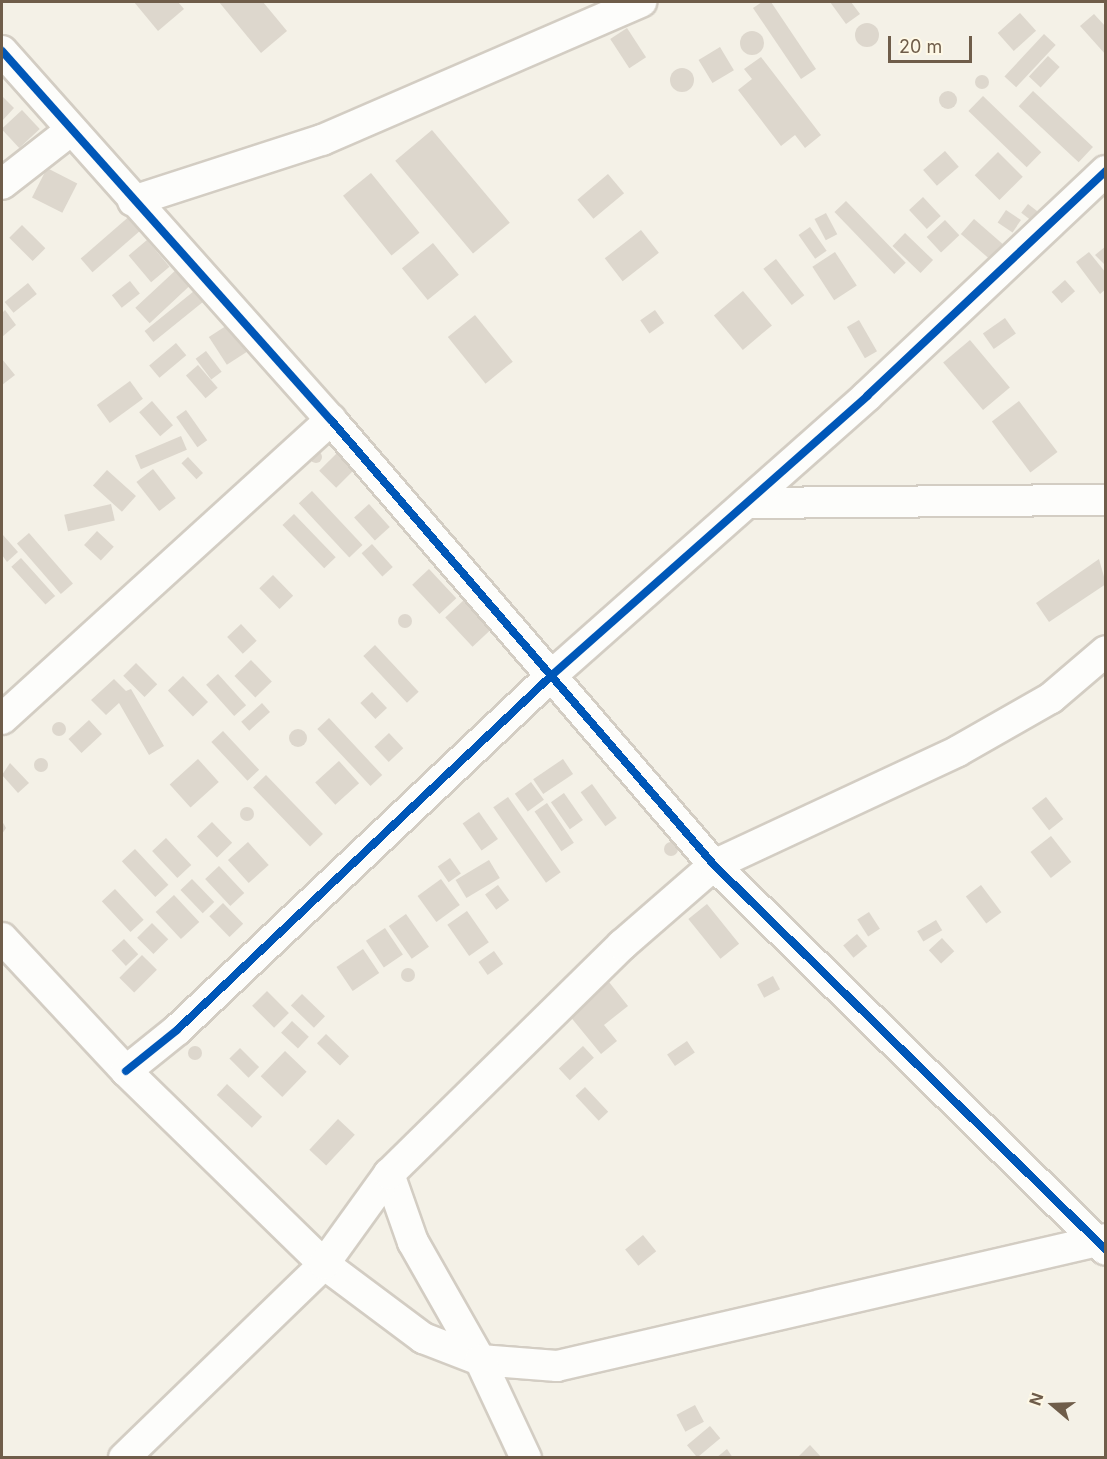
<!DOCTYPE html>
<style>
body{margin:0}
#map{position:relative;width:1107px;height:1459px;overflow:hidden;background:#f4f1e7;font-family:Inter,sans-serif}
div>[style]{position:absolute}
.building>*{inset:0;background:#ddd7cd;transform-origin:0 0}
.round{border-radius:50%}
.roads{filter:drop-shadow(2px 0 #d3cdc3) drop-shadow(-2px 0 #d3cdc3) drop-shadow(0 2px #d3cdc3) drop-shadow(0 -2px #d3cdc3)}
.street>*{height:30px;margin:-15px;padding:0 15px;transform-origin:15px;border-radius:15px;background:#fdfdfb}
.cycleway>*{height:8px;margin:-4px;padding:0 4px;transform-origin:4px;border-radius:4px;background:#0057b8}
span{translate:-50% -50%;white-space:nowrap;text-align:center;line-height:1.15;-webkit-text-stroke:4.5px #fef8e6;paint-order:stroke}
.frame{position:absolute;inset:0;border:3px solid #6f5d4a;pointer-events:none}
.north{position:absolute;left:1023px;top:1375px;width:60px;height:60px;-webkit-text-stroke:4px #fef8e6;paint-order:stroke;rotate:289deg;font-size:16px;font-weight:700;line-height:24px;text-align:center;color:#6f5d4a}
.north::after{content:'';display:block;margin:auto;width:21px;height:27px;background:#6f5d4a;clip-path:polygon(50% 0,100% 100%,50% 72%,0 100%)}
.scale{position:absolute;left:888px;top:36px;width:84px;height:27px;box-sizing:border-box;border:3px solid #6f5d4a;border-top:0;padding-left:8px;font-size:18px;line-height:21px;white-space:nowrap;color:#6f5d4a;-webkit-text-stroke:4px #fef8e6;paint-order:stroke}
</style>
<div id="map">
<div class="building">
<i style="clip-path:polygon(134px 2px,178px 2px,184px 9px,158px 31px)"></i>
<i style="clip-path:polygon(219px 2px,263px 2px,287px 31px,261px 53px)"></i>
<i style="clip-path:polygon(762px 2px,771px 2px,816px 69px,801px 79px,753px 8px)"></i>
<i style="clip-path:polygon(830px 2px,851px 2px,860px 14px,846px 24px)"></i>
<i style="left:1020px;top:13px;width:24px;height:30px;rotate:48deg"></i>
<i style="clip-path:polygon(1094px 14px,1106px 27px,1106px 55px,1080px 26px)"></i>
<i class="round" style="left:855px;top:23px;width:24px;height:24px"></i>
<i style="left:627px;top:28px;width:35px;height:20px;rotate:57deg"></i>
<i class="round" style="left:740px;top:31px;width:24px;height:24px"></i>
<i style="left:1044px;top:34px;width:16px;height:58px;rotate:43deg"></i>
<i style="left:720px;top:47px;width:27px;height:25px;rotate:59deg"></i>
<i style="left:1048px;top:56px;width:16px;height:28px;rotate:43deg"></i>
<i style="clip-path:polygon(761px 57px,821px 135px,805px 148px,795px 135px,781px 146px,738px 90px,752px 79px,744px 69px)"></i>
<i class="round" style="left:670px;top:68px;width:24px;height:24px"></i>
<i class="round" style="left:975px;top:75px;width:14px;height:14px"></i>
<i class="round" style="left:939px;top:91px;width:18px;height:18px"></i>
<i style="left:1033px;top:91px;width:82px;height:21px;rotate:43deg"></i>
<i style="clip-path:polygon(2px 96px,14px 108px,2px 121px)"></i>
<i style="left:983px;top:96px;width:81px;height:21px;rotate:44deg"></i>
<i style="left:22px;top:110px;width:26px;height:28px;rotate:47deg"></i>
<i style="left:432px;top:130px;width:121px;height:48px;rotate:50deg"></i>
<i style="left:945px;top:151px;width:21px;height:29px;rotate:49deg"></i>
<i style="left:998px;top:152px;width:35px;height:33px;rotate:45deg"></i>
<i style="left:47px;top:168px;width:34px;height:33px;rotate:27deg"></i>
<i style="left:371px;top:173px;width:77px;height:36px;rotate:51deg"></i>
<i style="left:608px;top:174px;width:25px;height:40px;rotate:50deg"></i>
<i style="left:923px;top:197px;width:26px;height:19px;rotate:47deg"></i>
<i style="left:846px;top:201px;width:86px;height:16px;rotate:46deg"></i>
<i style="left:1028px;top:204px;width:16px;height:11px;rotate:38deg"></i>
<i style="left:1006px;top:210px;width:18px;height:15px;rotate:34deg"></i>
<i style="left:826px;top:213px;width:24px;height:13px;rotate:62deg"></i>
<i style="left:132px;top:214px;width:18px;height:68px;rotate:49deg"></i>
<i style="left:974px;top:219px;width:41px;height:20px;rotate:41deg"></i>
<i style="left:945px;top:220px;width:21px;height:25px;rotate:47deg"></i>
<i style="left:22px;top:225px;width:33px;height:18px;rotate:45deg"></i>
<i style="left:810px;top:227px;width:29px;height:14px;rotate:55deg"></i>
<i style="left:641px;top:230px;width:29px;height:46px;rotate:52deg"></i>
<i style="left:905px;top:233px;width:39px;height:18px;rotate:44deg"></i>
<i style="left:147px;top:240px;width:35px;height:24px;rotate:50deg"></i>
<i style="left:433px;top:243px;width:41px;height:40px;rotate:51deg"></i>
<i style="clip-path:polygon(1106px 246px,1106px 266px,1095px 255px)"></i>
<i style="left:835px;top:252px;width:40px;height:27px;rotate:57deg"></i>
<i style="clip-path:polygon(1089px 252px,1106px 273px,1106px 289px,1100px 294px,1076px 262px)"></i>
<i style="left:776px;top:259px;width:46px;height:16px;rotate:52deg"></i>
<i style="left:177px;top:269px;width:21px;height:57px;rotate:47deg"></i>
<i style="left:1065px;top:280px;width:15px;height:18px;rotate:48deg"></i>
<i style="left:130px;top:281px;width:16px;height:23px;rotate:52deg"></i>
<i style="left:28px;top:283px;width:14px;height:30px;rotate:51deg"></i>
<i style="left:199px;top:287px;width:14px;height:70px;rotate:51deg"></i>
<i style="left:743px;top:291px;width:45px;height:38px;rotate:50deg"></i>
<i style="clip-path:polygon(5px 310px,16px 325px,2px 337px,2px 313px)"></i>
<i style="left:655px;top:310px;width:16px;height:18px;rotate:55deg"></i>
<i style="left:475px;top:315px;width:60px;height:35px;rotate:51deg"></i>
<i style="left:1005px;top:318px;width:19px;height:27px;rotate:55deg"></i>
<i style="left:859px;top:320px;width:36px;height:14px;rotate:60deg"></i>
<i style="left:229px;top:324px;width:33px;height:24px;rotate:57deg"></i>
<i style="left:970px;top:340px;width:62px;height:35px;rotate:50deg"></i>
<i style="left:176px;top:343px;width:16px;height:35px;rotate:50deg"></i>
<i style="left:206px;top:351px;width:26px;height:13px;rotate:53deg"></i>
<i style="clip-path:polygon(2px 359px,15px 375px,2px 385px)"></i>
<i style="left:198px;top:365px;width:30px;height:16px;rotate:49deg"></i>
<i style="left:130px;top:381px;width:22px;height:41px;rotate:54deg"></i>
<i style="left:152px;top:401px;width:32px;height:17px;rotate:49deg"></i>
<i style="left:1019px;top:401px;width:64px;height:34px;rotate:53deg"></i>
<i style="left:186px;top:410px;width:37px;height:12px;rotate:55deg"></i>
<i style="left:181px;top:436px;width:15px;height:50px;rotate:67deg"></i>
<i class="round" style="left:310px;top:451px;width:12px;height:12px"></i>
<i style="left:339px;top:451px;width:24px;height:28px;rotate:45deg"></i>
<i style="left:188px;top:457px;width:22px;height:9px;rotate:47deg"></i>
<i style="left:153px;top:469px;width:37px;height:21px;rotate:52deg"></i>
<i style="left:107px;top:470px;width:39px;height:21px;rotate:42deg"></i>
<i style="left:312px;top:491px;width:74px;height:18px;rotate:47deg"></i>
<i style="left:111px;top:504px;width:17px;height:48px;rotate:77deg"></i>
<i style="left:369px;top:504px;width:31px;height:20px;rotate:48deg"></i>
<i style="left:294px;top:514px;width:60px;height:16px;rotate:46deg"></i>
<i style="left:97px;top:531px;width:23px;height:19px;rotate:43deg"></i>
<i style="left:29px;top:533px;width:67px;height:16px;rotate:49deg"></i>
<i style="clip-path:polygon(3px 535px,18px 552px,7px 562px,2px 555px)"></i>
<i style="left:372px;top:544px;width:31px;height:14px;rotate:48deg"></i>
<i style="left:21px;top:558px;width:51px;height:13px;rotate:48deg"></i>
<i style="clip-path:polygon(1099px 559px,1106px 584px,1049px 622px,1036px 603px)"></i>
<i style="left:429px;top:569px;width:40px;height:23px;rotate:47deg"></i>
<i style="left:273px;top:575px;width:29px;height:19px;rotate:46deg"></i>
<i style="left:465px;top:599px;width:40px;height:27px;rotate:47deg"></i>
<i class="round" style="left:398px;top:614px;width:14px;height:14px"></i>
<i style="left:241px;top:624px;width:23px;height:19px;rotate:47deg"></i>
<i style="left:375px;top:645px;width:64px;height:16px;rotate:47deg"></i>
<i style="left:251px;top:660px;width:30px;height:23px;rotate:46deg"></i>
<i style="left:136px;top:663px;width:30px;height:18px;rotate:45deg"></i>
<i style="left:218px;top:674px;width:42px;height:16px;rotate:48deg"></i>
<i style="left:183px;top:676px;width:36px;height:21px;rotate:46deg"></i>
<i style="clip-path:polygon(114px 679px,126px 691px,131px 689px,164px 746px,149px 755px,119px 703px,106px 715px,91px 700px)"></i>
<i style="left:372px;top:692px;width:22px;height:16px;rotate:47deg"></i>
<i style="left:262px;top:703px;width:12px;height:28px;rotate:48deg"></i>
<i style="left:329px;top:718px;width:78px;height:16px;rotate:47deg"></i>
<i style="left:89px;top:720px;width:19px;height:28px;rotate:47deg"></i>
<i class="round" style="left:52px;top:722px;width:14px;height:14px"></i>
<i class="round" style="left:289px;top:729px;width:18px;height:18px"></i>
<i style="left:223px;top:731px;width:53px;height:16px;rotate:47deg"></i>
<i style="left:389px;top:733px;width:21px;height:20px;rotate:47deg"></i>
<i class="round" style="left:34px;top:758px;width:14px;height:14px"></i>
<i style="left:198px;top:759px;width:31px;height:38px;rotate:48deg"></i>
<i style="left:563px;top:759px;width:18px;height:36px;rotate:56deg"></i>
<i style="left:339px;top:761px;width:30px;height:32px;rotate:48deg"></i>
<i style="clip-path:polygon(10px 763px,29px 783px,18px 793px,2px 775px)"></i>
<i style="left:266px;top:775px;width:82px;height:18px;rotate:46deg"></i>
<i style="left:531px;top:782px;width:22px;height:20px;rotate:54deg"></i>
<i style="left:592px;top:784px;width:42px;height:14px;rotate:54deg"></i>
<i style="left:564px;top:793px;width:33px;height:16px;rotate:55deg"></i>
<i style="left:508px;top:797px;width:92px;height:18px;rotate:55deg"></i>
<i style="left:1046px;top:797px;width:28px;height:18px;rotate:52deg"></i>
<i style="left:547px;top:803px;width:48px;height:15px;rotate:56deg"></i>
<i class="round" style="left:240px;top:807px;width:14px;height:14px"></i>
<i style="left:479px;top:812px;width:33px;height:20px;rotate:55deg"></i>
<i style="clip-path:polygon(2px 821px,6px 828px,2px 834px)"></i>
<i style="left:212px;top:822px;width:29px;height:21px;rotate:46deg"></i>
<i style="left:1051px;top:836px;width:33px;height:26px;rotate:52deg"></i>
<i style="left:166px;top:838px;width:37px;height:19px;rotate:47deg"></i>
<i style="left:248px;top:842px;width:31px;height:27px;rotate:48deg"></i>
<i class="round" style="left:664px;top:842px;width:14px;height:14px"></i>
<i style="left:135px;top:849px;width:49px;height:18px;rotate:47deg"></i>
<i style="left:450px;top:858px;width:19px;height:15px;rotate:55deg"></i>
<i style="left:489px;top:860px;width:21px;height:39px;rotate:59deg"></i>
<i style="left:219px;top:866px;width:37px;height:19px;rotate:47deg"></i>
<i style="left:192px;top:879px;width:32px;height:16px;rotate:46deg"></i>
<i style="left:441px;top:879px;width:32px;height:29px;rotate:54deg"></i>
<i style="left:498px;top:885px;width:19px;height:16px;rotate:54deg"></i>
<i style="left:981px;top:885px;width:34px;height:19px;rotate:53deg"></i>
<i style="left:115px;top:889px;width:42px;height:18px;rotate:47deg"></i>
<i style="left:174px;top:895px;width:37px;height:25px;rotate:47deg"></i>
<i style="left:223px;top:903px;width:29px;height:19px;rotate:46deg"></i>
<i style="left:707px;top:904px;width:51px;height:24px;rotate:51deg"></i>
<i style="left:467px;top:911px;width:38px;height:24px;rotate:55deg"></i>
<i style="left:869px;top:912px;width:20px;height:14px;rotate:57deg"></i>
<i style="left:406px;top:914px;width:40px;height:21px;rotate:55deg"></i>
<i style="left:936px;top:920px;width:12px;height:22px;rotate:59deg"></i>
<i style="left:152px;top:923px;width:23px;height:21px;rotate:45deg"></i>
<i style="left:385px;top:928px;width:32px;height:23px;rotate:56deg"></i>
<i style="left:857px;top:934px;width:16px;height:18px;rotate:50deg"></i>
<i style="left:942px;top:938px;width:18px;height:18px;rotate:47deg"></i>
<i style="left:124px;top:939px;width:21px;height:17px;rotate:47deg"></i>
<i style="left:363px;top:949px;width:29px;height:32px;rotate:56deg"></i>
<i style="left:494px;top:951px;width:16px;height:19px;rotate:55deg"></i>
<i style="left:142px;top:955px;width:21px;height:32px;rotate:45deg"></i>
<i class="round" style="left:401px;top:968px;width:14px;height:14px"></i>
<i style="left:773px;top:976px;width:15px;height:18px;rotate:62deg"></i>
<i style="clip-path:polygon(609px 982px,628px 1006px,604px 1025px,617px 1041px,601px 1054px,569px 1015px)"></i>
<i style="left:267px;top:991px;width:31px;height:21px;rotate:45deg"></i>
<i style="left:302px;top:994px;width:32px;height:16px;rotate:44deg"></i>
<i style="left:292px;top:1021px;width:23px;height:16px;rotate:43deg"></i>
<i style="left:326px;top:1034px;width:32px;height:13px;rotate:44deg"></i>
<i style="left:687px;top:1041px;width:14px;height:24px;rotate:56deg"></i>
<i style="left:583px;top:1046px;width:16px;height:33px;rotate:47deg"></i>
<i class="round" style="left:188px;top:1046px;width:14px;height:14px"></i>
<i style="left:240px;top:1048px;width:27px;height:15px;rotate:45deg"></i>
<i style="left:285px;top:1051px;width:30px;height:35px;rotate:44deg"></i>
<i style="left:227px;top:1084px;width:48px;height:15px;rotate:43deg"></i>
<i style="left:585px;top:1087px;width:34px;height:13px;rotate:47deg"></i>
<i style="left:338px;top:1119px;width:23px;height:42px;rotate:43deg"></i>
<i style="left:643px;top:1235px;width:21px;height:23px;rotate:51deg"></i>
<i style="left:695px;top:1405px;width:19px;height:21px;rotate:62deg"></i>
<i style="left:710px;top:1426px;width:16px;height:30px;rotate:50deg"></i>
<i style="clip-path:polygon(810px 1445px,822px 1458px,797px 1458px)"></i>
<i style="clip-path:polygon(727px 1449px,733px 1458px,716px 1458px)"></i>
</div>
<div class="roads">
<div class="street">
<i style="left:2px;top:51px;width:494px;rotate:48.3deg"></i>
<i style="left:331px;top:420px;width:587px;rotate:49.28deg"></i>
<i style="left:714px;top:865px;width:549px;rotate:44.48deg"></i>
<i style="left:2px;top:184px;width:88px;rotate:-38deg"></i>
<i style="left:133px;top:201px;width:199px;rotate:-17.9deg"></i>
<i style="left:322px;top:140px;width:348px;rotate:-23.4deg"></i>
<i style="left:747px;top:503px;width:359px;rotate:-0.5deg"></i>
<i style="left:2px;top:719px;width:445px;rotate:-42.3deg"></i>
<i style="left:2px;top:938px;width:182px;rotate:47deg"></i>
<i style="left:126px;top:1071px;width:277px;rotate:44.3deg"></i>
<i style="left:324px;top:1264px;width:124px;rotate:36.8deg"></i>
<i style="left:423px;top:1338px;width:61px;rotate:21.1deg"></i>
<i style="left:480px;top:1360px;width:77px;rotate:4.5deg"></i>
<i style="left:557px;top:1366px;width:563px;rotate:-13.03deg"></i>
<i style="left:126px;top:1071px;width:65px;rotate:-38.8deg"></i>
<i style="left:177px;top:1030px;width:516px;rotate:-43.43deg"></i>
<i style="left:552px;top:675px;width:421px;rotate:-41.5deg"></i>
<i style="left:867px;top:396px;width:328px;rotate:-43.3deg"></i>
<i style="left:389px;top:1174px;width:72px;rotate:70.6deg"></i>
<i style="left:413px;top:1242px;width:136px;rotate:60.4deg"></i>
<i style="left:480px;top:1360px;width:108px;rotate:64.9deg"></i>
<i style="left:124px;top:1458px;width:279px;rotate:-44.1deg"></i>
<i style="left:324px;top:1264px;width:111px;rotate:-54.2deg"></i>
<i style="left:389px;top:1174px;width:327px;rotate:-44.5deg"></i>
<i style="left:622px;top:945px;width:122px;rotate:-41deg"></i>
<i style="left:714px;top:865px;width:269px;rotate:-25deg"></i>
<i style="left:958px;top:751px;width:107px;rotate:-29.7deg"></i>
<i style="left:1051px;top:698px;width:72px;rotate:-40.5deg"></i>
</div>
</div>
<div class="cycleway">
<i style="left:2px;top:51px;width:494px;rotate:48.3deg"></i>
<i style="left:331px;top:420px;width:587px;rotate:49.28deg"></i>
<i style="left:714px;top:865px;width:549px;rotate:44.48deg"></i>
<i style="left:126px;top:1071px;width:65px;rotate:-38.8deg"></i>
<i style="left:177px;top:1030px;width:516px;rotate:-43.43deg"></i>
<i style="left:552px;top:675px;width:421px;rotate:-41.5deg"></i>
<i style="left:867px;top:396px;width:328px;rotate:-43.3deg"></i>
</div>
<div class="frame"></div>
<div class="north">N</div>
<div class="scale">20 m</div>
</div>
